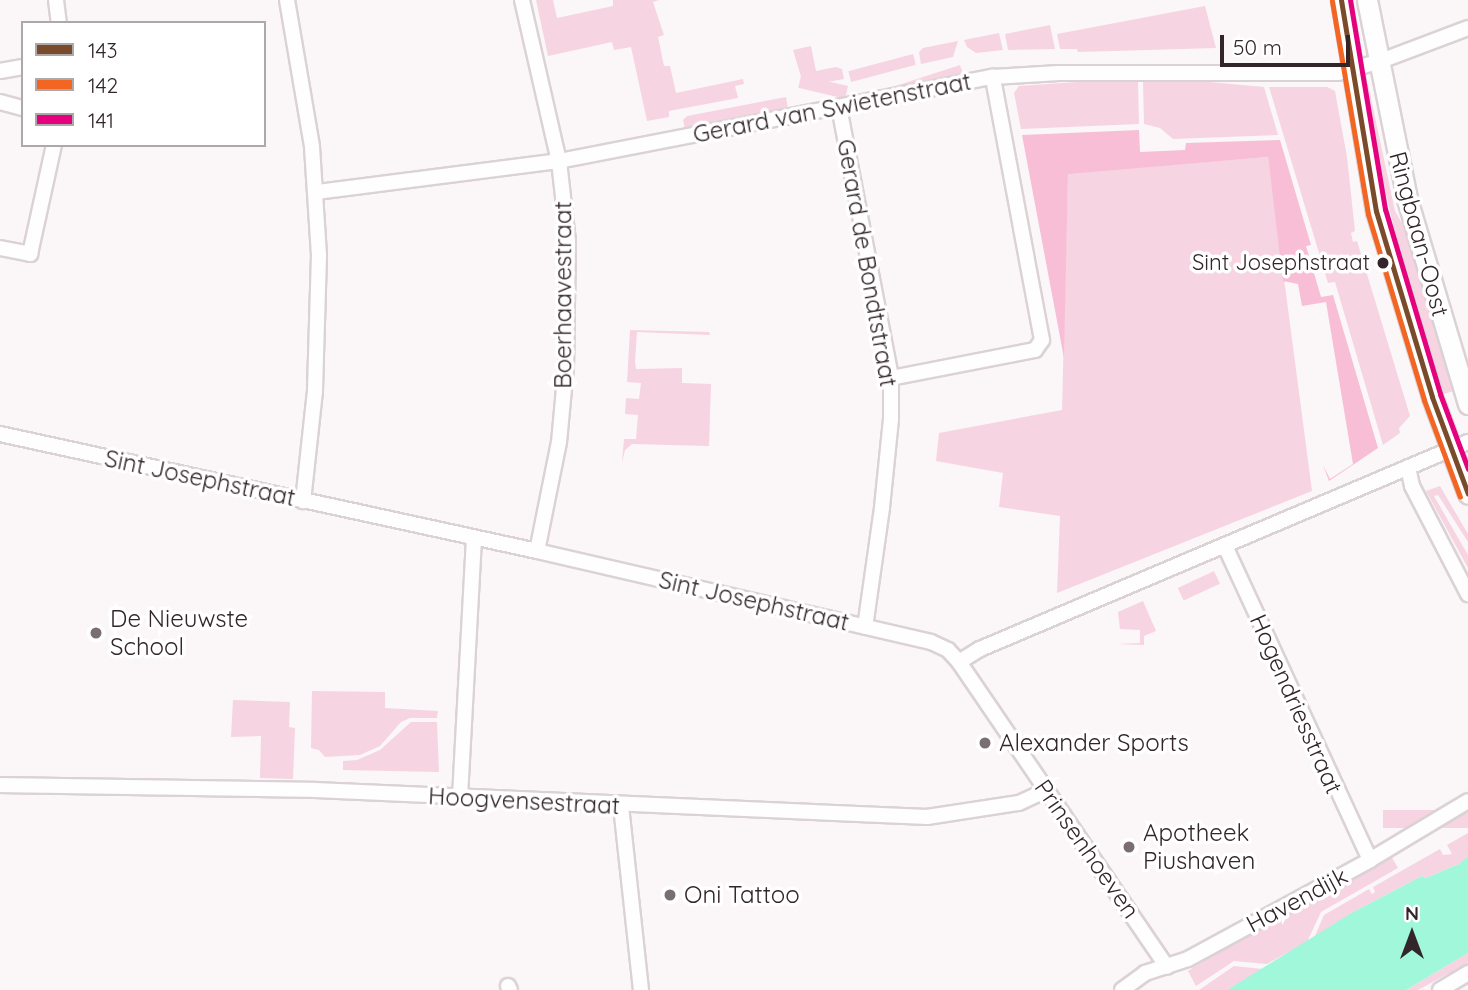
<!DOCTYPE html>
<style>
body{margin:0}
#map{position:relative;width:1468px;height:990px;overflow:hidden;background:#fbf6f8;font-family:Quicksand,sans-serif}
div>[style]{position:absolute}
.green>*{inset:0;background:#f7d4e1;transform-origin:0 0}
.forest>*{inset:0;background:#f7bed5}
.water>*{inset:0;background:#a1f7da}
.roads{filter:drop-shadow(2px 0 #dbd2d5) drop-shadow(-2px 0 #dbd2d5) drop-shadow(0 2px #dbd2d5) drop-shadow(0 -2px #dbd2d5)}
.minor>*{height:14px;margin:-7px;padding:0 7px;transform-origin:7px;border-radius:7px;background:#fefefe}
.secondary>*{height:19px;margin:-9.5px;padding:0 9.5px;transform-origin:9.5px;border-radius:9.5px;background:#fefefe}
.bus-1>*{height:5px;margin:-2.5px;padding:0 2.5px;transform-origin:2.5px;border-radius:2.5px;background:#7a4b2a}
.bus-2>*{height:5px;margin:-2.5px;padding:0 2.5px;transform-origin:2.5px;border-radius:2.5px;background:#f26522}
.bus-3>*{height:5px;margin:-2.5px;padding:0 2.5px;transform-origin:2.5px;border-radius:2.5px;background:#e5007d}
.dots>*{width:19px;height:19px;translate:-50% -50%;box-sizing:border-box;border:4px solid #fff;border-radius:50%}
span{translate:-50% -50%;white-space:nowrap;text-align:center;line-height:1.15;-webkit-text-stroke:7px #fff;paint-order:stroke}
.bus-label{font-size:22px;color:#33262a}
.right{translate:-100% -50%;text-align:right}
.street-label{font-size:24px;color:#33262a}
.poi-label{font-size:24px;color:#33262a}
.left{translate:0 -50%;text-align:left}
.legend{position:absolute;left:21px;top:21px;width:245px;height:126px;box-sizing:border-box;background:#fff;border:2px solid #ada8aa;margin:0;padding:9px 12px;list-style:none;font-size:21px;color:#33262a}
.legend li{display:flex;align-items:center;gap:14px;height:35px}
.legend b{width:35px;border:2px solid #ada8aa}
.north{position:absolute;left:1377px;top:899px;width:70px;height:70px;-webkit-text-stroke:5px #fff;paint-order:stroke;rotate:0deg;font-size:19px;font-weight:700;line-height:28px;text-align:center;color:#33262a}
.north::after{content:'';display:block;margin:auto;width:24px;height:32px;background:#33262a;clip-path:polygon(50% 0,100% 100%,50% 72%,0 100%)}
.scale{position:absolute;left:1220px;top:35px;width:130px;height:32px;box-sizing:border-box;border:4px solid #33262a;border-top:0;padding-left:9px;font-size:21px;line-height:24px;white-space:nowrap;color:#33262a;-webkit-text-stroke:5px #fff;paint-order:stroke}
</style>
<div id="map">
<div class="green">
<i style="clip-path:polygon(536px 0,553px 0,557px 18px,613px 6px,613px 0,659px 0,653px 2px,664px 35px,658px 37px,664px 66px,670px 66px,676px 93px,743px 79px,744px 84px,735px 86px,738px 98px,669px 111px,669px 117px,647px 121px,631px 47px,614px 50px,612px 42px,548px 56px)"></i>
<i style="clip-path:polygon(1205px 6px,1216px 48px,1078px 52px,1077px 49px,1060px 49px,1057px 34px)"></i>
<i style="clip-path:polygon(1050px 25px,1055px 49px,1008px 50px,1005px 34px)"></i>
<i style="clip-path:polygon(999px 33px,1003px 50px,976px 53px,967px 47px,964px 40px)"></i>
<i style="clip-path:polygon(958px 41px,953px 57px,921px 64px,919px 52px,923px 48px)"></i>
<i style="clip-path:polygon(811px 46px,816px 71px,836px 67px,842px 69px,844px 79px,816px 84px,802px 80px,793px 50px)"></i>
<i style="left:913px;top:54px;width:11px;height:67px;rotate:75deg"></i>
<i style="left:960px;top:65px;width:13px;height:110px;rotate:72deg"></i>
<i style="clip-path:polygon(1091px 81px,1138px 81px,1139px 124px,1021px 129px,1014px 93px,1019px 86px)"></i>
<i style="clip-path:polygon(1143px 81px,1198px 81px,1264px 87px,1278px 135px,1173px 139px,1160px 128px,1144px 124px)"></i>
<i style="clip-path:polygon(1365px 84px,1368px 84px,1395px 211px,1407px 232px,1457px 390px,1443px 394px,1399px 249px,1375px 148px)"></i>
<i style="left:848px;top:86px;width:13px;height:48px;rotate:103deg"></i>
<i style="clip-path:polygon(1269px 87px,1327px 87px,1335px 91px,1347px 157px,1355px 231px,1351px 233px,1353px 242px,1357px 241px,1410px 416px,1399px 428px,1400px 433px,1383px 445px,1335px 282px,1328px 283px)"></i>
<i style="clip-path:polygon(786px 97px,788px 109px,685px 129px,683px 120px,687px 116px)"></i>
<i style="clip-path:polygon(1268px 157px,1312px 491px,1057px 593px,1060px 516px,999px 507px,1003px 473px,936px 461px,939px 433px,1062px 410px,1068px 173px)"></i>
<i style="clip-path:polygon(630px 330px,709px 332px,710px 335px,637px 332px,635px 362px,636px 369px,682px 368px,682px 383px,711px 384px,709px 446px,632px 444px,625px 450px,622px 463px,624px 439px,636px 439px,638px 415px,625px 414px,626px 398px,639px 399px,641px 383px,627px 382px)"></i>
<i style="clip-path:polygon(1440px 486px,1468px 534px,1468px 542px,1438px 495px,1434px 496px,1468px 555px,1468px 568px,1426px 491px)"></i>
<i style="left:1214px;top:571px;width:14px;height:40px;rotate:65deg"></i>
<i style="clip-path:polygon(1143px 601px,1156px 631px,1144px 636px,1144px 645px,1117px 644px,1140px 643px,1140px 630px,1120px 629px,1118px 612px)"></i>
<i style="clip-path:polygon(312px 691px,385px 692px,385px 708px,438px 711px,437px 718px,410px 718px,401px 722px,380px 746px,360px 755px,325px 757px,319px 750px,311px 748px)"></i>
<i style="clip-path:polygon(233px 700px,290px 702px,289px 727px,295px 728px,293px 779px,260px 778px,261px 736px,231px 737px)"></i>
<i style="clip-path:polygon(411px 722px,437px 722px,439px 772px,343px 770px,343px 761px,357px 760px,380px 750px)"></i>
<i style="left:1468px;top:810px;width:18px;height:85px;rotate:90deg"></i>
<i style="clip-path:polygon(1468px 833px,1468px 856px,1459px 864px,1426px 878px,1422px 876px,1353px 912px,1314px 938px,1324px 915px,1369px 889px,1372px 894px,1375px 892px,1373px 887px,1440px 849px,1443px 855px,1452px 854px,1447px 845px)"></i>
<i style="clip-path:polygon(1390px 854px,1398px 868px,1321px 912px,1307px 942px,1267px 964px,1234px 961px,1196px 986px,1188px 971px,1194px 967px)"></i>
<i style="clip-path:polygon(1468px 953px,1468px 969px,1453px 977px,1449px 973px,1418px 990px,1406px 990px)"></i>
<i style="clip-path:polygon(1234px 966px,1263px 969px,1227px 990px,1199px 990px)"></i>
</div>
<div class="forest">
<i style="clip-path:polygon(1139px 130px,1140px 152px,1185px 150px,1186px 143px,1280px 140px,1311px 245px,1306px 246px,1321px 297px,1333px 295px,1378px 448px,1329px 481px,1323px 465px,1330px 479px,1353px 464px,1326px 302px,1302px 306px,1298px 284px,1283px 281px,1268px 157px,1068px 174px,1064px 358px,1022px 135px)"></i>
</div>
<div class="water">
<i style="clip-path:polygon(1468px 856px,1468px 953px,1406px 990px,1227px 990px,1353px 912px,1422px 876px,1426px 878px,1459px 864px)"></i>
</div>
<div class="roads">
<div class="minor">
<i style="left:56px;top:0;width:23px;rotate:83deg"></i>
<i style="left:287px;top:0;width:149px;rotate:80.3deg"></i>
<i style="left:312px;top:147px;width:108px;rotate:86.3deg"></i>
<i style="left:319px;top:255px;width:136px;rotate:91.7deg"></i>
<i style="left:315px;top:391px;width:111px;rotate:96.2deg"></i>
<i style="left:522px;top:0;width:165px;rotate:77.1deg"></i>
<i style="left:559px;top:161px;width:81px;rotate:83.6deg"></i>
<i style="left:568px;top:241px;width:126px;rotate:90.9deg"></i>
<i style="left:566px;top:367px;width:75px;rotate:95.3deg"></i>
<i style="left:559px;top:442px;width:111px;rotate:101.4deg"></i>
<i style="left:0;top:71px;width:23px;rotate:-10deg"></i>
<i style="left:0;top:102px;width:24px;rotate:15deg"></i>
<i style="left:839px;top:107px;width:276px;rotate:79.1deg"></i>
<i style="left:891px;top:378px;width:41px;rotate:90deg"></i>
<i style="left:891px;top:419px;width:89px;rotate:95.8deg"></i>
<i style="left:882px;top:508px;width:120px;rotate:98.1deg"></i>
<i style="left:317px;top:192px;width:244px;rotate:-7.3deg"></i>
<i style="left:559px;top:161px;width:442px;rotate:-11deg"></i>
<i style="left:993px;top:77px;width:66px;rotate:-3.5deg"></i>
<i style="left:1059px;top:73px;width:279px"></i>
<i style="left:1338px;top:73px;width:41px;rotate:-15.4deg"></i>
<i style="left:1378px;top:62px;width:96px;rotate:-20.7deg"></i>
<i style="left:0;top:248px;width:31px;rotate:11deg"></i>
<i style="left:30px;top:254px;width:112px;rotate:-77.6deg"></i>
<i style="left:891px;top:378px;width:147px;rotate:-11deg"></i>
<i style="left:1035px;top:350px;width:12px;rotate:-55deg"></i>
<i style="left:1042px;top:340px;width:268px;rotate:-100.6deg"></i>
<i style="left:0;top:434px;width:550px;rotate:12.29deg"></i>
<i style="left:537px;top:551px;width:404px;rotate:13deg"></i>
<i style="left:931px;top:642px;width:19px;rotate:25deg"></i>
<i style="left:948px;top:650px;width:16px;rotate:47deg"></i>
<i style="left:959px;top:662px;width:369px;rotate:55.7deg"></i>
<i style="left:1408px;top:467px;width:19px;rotate:78deg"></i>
<i style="left:1412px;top:486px;width:122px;rotate:62.6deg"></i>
<i style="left:1225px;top:546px;width:346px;rotate:65.2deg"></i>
<i style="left:959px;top:662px;width:25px;rotate:-32deg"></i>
<i style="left:980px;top:649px;width:530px;rotate:-22.99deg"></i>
<i style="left:0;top:785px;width:315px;rotate:0.9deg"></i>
<i style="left:315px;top:790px;width:613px;rotate:2.53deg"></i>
<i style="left:927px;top:817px;width:93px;rotate:-8.7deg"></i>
<i style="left:1019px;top:803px;width:29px;rotate:-25deg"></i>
<i style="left:460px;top:797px;width:259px;rotate:-86.9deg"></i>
<i style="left:621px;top:806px;width:185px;rotate:83.8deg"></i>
<i style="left:508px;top:986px;width:4px;rotate:63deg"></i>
<i style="left:1122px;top:990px;width:29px;rotate:-36deg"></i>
<i style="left:1145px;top:973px;width:45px;rotate:-18deg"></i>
<i style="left:1188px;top:959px;width:207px;rotate:-28.5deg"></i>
<i style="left:1370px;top:860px;width:114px;rotate:-31deg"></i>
<i style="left:1440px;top:990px;width:33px;rotate:-31deg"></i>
</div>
<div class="secondary">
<i style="left:1341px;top:0;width:214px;rotate:80.6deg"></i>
<i style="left:1376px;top:211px;width:194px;rotate:73.2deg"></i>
<i style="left:1432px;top:397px;width:103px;rotate:69.6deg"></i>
<i style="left:1367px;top:0;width:203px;rotate:78.6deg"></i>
<i style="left:1407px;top:199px;width:214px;rotate:73.4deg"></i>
</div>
</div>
<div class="bus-1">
<i style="left:1341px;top:0;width:214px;rotate:80.6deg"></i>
<i style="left:1376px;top:211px;width:194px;rotate:73.2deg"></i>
<i style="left:1432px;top:397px;width:103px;rotate:69.6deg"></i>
</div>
<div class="bus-2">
<i style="left:1332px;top:1px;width:216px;rotate:80.4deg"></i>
<i style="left:1368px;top:214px;width:194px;rotate:73.2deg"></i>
<i style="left:1424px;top:400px;width:103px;rotate:69.6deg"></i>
</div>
<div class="bus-3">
<i style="left:1350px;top:0;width:212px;rotate:80.5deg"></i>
<i style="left:1385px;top:209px;width:193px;rotate:73.4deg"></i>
<i style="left:1440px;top:394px;width:80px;rotate:69.5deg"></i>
</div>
<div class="dots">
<i style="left:1383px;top:263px;background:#33262a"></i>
<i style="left:96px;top:633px;background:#796f72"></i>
<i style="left:985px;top:743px;background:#796f72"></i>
<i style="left:1129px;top:847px;background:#796f72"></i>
<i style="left:670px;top:895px;background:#796f72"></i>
</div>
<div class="bus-label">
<span class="right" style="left:1370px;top:263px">Sint Josephstraat</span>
</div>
<div class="street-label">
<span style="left:832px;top:108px;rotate:-11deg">Gerard van Swietenstraat</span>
<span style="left:1419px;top:234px;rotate:75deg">Ringbaan-Oost</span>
<span style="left:867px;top:263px;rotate:80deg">Gerard de Bondtstraat</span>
<span style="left:563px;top:295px;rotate:-90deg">Boerhaavestraat</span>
<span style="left:200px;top:478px;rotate:12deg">Sint Josephstraat</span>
<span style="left:754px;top:601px;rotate:13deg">Sint Josephstraat</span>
<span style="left:1296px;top:704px;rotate:66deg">Hogendriesstraat</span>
<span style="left:524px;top:801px;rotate:3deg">Hoogvensestraat</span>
<span style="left:1087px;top:849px;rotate:55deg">Prinsenhoeven</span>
<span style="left:1297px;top:900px;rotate:-28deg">Havendijk</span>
</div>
<div class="poi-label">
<span class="left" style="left:110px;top:633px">De Nieuwste<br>School</span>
<span class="left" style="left:999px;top:743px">Alexander Sports</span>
<span class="left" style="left:1143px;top:847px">Apotheek<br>Piushaven</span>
<span class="left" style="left:684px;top:895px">Oni Tattoo</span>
</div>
<ul class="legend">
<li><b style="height:9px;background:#7a4b2a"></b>143</li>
<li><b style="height:9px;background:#f26522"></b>142</li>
<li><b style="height:9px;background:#e5007d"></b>141</li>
</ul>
<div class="north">N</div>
<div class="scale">50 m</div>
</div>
